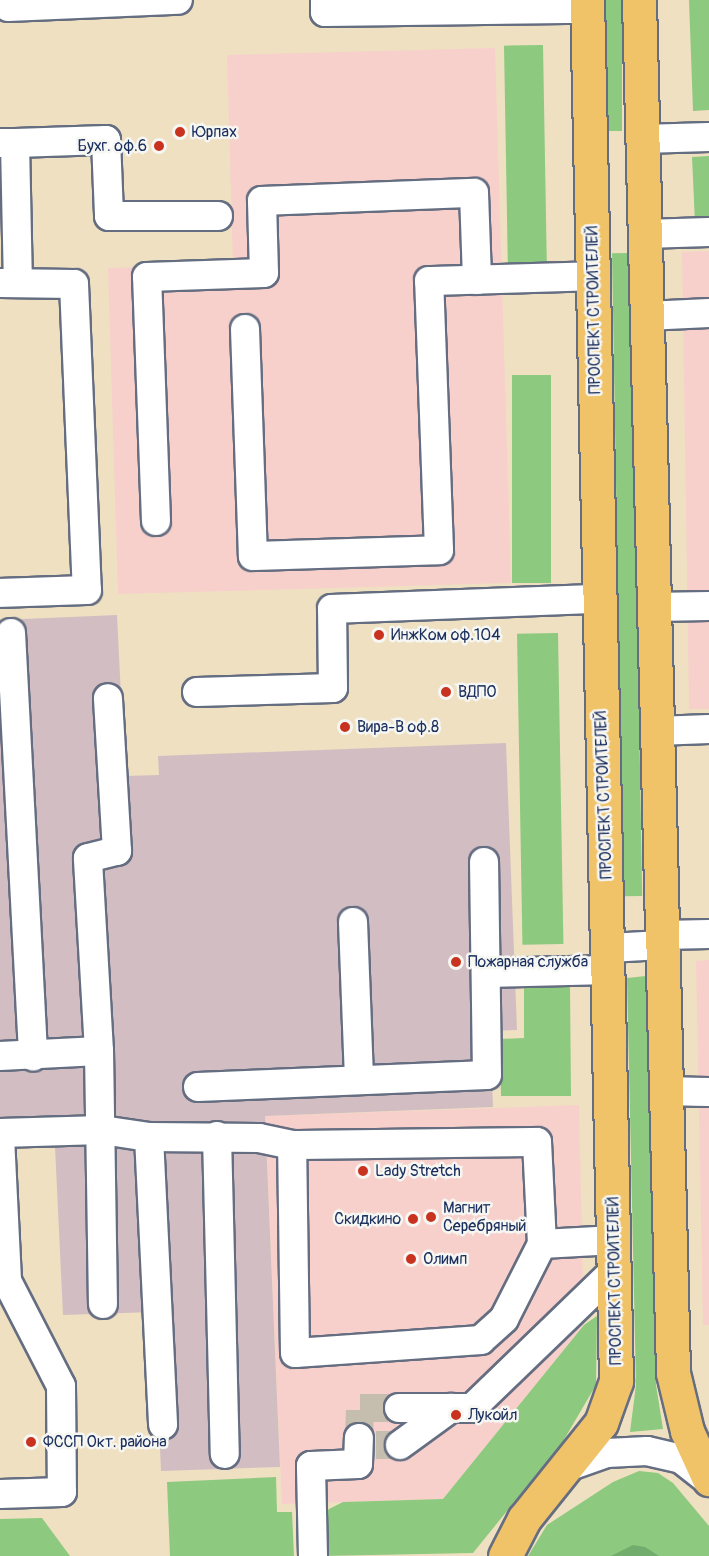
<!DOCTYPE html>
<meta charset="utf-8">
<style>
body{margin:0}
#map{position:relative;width:709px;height:1556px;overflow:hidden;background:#efe0c2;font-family:Pangolin,sans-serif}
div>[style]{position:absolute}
.built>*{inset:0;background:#f7d0cb}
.industrial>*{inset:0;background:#d2bec2}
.green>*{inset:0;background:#8dc97f;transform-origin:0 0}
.forest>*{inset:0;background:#72ad6e}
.minor-tunnel>*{height:28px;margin-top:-14px;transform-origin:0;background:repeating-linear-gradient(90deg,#c5bdae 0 28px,transparent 0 42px)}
.roads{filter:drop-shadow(2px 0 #656d81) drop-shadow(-2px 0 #656d81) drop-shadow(0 2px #656d81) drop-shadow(0 -2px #656d81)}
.minor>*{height:28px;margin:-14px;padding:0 14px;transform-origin:14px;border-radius:14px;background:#fff}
.major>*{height:33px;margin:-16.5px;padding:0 16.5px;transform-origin:16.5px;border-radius:16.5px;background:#f0c369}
.dots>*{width:16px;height:16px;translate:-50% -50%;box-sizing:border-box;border:3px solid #f6f6f2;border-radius:50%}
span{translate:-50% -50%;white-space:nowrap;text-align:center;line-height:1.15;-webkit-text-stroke:5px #f6f6f2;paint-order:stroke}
.poi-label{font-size:16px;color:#1b2f5e}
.left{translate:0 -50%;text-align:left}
.right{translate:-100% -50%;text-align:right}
.street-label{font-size:16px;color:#1b2f5e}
</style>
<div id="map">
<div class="built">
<i style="clip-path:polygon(495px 48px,511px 583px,118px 594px,108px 268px,233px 265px,227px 55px)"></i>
<i style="clip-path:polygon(709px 251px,709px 709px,689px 709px,682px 252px)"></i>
<i style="clip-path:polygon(709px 960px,709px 1325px,703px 1325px,696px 961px)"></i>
<i style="clip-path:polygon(579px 1105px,584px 1325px,443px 1499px,282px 1504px,265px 1116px)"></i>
</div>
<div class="industrial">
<i style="clip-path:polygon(117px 615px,125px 776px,159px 775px,158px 756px,506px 743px,517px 1030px,490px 1031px,493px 1107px,265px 1116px,280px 1467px,161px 1471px,154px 1312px,63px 1315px,55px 1147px,0 1147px,0 620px)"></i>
</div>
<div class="green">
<i style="left:604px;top:0;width:18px;height:131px"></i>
<i style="clip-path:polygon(689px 0,709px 0,709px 110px,693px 111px)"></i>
<i style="left:543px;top:45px;width:220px;height:39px;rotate:89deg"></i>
<i style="clip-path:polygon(709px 156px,709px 223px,695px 223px,692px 157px)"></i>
<i style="left:631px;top:253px;width:643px;height:19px;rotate:89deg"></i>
<i style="left:512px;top:375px;width:39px;height:208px"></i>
<i style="left:558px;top:633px;width:311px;height:41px;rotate:89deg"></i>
<i style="clip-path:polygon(646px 976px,656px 1385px,663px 1429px,630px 1432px,636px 1385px,627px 978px)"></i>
<i style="clip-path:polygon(524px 985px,570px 985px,571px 1096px,501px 1096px,500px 1039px,524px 1038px)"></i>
<i style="clip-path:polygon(597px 1316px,596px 1385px,562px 1443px,473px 1553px,321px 1556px,319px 1517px,329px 1509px,343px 1502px,443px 1499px,584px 1325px)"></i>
<i style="clip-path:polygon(639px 1471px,658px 1473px,673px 1483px,709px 1526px,709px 1556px,528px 1556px,547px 1525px,613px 1482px)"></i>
<i style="clip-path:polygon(276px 1477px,277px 1512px,292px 1512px,294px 1556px,170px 1556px,167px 1482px)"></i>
<i style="clip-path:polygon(42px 1518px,70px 1556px,0 1556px,0 1519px)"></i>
</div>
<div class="forest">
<i style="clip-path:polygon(633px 1545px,645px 1547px,659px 1556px,611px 1556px)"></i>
</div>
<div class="minor-tunnel">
<i style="left:359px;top:1438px;width:30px;rotate:-88deg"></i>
<i style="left:360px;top:1408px;width:39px"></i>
<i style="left:376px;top:1445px;width:24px"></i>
</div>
<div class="roads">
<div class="minor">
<i style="left:325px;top:0;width:12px;rotate:90deg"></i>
<i style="left:325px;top:12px;width:262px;rotate:-0.7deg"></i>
<i style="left:8px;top:7px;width:170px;rotate:-2.4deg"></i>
<i style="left:642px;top:139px;width:67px;rotate:-1.7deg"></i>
<i style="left:0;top:143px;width:15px"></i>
<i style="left:15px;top:143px;width:140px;rotate:88.8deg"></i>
<i style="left:15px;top:143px;width:91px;rotate:-1.9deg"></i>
<i style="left:106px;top:140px;width:76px;rotate:87.7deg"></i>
<i style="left:109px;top:216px;width:109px"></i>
<i style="left:644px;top:234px;width:65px;rotate:-1.8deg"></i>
<i style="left:0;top:283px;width:74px;rotate:0.8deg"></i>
<i style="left:74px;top:284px;width:306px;rotate:87.6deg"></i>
<i style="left:87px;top:590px;width:87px;rotate:178deg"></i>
<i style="left:646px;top:316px;width:63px;rotate:-2.7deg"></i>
<i style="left:245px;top:329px;width:227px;rotate:88deg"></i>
<i style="left:253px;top:556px;width:186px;rotate:-1.8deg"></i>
<i style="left:439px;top:550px;width:269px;rotate:-92.1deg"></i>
<i style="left:429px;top:281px;width:165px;rotate:-1.7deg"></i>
<i style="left:156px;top:521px;width:244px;rotate:-92.1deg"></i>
<i style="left:147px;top:277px;width:117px;rotate:-2deg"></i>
<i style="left:264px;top:273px;width:72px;rotate:-91.6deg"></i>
<i style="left:262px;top:201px;width:212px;rotate:-2.2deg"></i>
<i style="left:474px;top:193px;width:87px;rotate:88deg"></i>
<i style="left:653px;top:607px;width:56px;rotate:-1deg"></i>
<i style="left:11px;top:633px;width:424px;rotate:87deg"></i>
<i style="left:197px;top:692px;width:136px;rotate:-1.7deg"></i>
<i style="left:333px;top:688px;width:79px;rotate:-90.7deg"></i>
<i style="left:332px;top:609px;width:266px;rotate:-2.2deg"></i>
<i style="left:656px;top:731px;width:53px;rotate:-2.2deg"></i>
<i style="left:353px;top:922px;width:158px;rotate:87.8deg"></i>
<i style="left:662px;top:935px;width:47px;rotate:-1.2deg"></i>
<i style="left:609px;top:948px;width:53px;rotate:-3.2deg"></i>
<i style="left:486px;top:973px;width:124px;rotate:-1.4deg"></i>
<i style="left:99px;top:1051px;width:253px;rotate:89.1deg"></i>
<i style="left:0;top:1056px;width:99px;rotate:-2.9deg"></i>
<i style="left:99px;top:1051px;width:193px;rotate:-93.3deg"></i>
<i style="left:88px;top:858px;width:30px;rotate:-14deg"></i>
<i style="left:117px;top:851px;width:153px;rotate:-93.4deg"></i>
<i style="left:198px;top:1087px;width:289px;rotate:-2.4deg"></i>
<i style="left:487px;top:1075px;width:213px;rotate:-90.8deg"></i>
<i style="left:665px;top:1091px;width:44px;rotate:1.3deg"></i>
<i style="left:0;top:1133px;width:102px;rotate:-1.7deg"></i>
<i style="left:102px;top:1130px;width:48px;rotate:8.5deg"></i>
<i style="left:149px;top:1137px;width:110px;rotate:0.5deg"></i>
<i style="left:259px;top:1138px;width:34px;rotate:12deg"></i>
<i style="left:292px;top:1145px;width:245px;rotate:-0.7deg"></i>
<i style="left:537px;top:1142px;width:102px;rotate:87.2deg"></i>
<i style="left:542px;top:1244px;width:84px;rotate:116.9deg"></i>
<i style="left:504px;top:1319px;width:31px;rotate:138deg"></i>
<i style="left:481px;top:1340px;width:186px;rotate:176deg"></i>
<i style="left:295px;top:1353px;width:208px;rotate:-90.8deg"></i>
<i style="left:217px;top:1136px;width:318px;rotate:88.6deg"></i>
<i style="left:0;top:1137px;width:144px;rotate:87.2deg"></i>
<i style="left:7px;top:1281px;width:118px;rotate:62.8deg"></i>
<i style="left:61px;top:1386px;width:106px;rotate:89.5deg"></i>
<i style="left:62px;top:1492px;width:62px;rotate:178.2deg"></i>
<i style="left:149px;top:1137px;width:288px;rotate:87.2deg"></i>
<i style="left:542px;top:1244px;width:73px;rotate:-3.1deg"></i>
<i style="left:399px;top:1408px;width:73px"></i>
<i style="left:472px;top:1408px;width:200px;rotate:-44deg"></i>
<i style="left:400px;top:1445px;width:63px;rotate:-36deg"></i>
<i style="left:567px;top:1467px;width:42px;rotate:-19.3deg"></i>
<i style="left:607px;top:1453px;width:40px;rotate:-2.9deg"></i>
<i style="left:647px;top:1451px;width:35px;rotate:13deg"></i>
<i style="left:681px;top:1459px;width:36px;rotate:38deg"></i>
<i style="left:313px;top:1556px;width:90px;rotate:-91.3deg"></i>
<i style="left:311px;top:1466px;width:47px;rotate:-2.4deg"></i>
<i style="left:358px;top:1464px;width:26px;rotate:-88deg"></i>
</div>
<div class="major">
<i style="left:639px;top:0;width:1373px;rotate:88.58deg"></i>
<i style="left:673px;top:1373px;width:60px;rotate:76.4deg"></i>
<i style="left:687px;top:1431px;width:53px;rotate:65.4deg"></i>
<i style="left:505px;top:1556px;width:42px;rotate:-62.8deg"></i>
<i style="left:524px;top:1519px;width:123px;rotate:-51.3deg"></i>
<i style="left:601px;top:1423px;width:45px;rotate:-70.3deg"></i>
<i style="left:616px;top:1381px;width:1381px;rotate:-91.2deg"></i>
</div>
</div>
<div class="dots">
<i style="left:180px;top:132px;background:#c8321e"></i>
<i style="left:159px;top:146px;background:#c8321e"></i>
<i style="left:379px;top:635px;background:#c8321e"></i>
<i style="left:446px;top:692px;background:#c8321e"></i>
<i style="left:345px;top:727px;background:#c8321e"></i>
<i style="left:456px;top:962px;background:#c8321e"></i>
<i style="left:363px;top:1171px;background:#c8321e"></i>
<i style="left:431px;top:1217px;background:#c8321e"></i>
<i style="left:413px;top:1219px;background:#c8321e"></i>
<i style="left:411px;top:1259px;background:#c8321e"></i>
<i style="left:456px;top:1415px;background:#c8321e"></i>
<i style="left:31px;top:1442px;background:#c8321e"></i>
</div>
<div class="poi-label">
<span class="left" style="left:192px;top:132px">Юрпах</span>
<span class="right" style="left:147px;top:146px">Бухг. оф.6</span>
<span class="left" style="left:391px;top:635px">ИнжКом оф.104</span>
<span class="left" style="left:458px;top:692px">ВДПО</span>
<span class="left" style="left:357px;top:727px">Вира-В оф.8</span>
<span class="left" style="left:468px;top:962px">Пожарная служба</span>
<span class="left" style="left:375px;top:1171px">Lady Stretch</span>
<span class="left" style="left:443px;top:1217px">Магнит<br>Серебряный</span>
<span class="right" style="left:401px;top:1219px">Скидкино</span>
<span class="left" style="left:423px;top:1259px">Олимп</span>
<span class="left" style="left:468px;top:1415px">Лукойл</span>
<span class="left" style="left:43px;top:1442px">ФССП Окт. района</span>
</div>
<div class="street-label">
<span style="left:594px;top:310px;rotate:-91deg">ПРОСПЕКТ СТРОИТЕЛЕЙ</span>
<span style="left:604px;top:795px;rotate:-92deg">ПРОСПЕКТ СТРОИТЕЛЕЙ</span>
<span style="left:615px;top:1281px;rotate:-91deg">ПРОСПЕКТ СТРОИТЕЛЕЙ</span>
</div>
</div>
